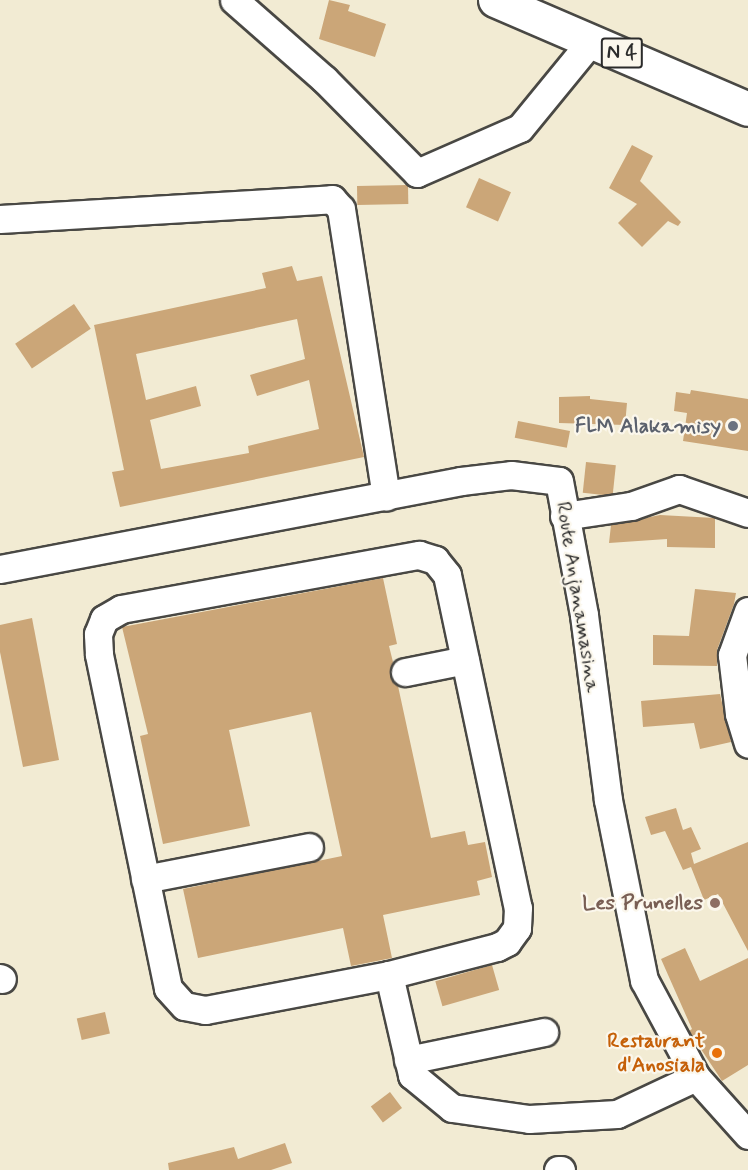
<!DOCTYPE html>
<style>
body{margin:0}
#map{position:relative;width:748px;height:1170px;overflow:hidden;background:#f2ebd3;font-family:Mynerve,sans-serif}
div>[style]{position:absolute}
.building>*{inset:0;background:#cba678;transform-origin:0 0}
.roads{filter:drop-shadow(2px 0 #494844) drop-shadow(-2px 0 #494844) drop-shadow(0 2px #494844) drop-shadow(0 -2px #494844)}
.minor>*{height:27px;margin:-13.5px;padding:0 13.5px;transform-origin:13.5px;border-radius:13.5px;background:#fff}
.major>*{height:33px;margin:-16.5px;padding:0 16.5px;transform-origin:16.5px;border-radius:16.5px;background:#fff}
.dots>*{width:16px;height:16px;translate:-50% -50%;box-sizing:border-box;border:3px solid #fbf7ec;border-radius:50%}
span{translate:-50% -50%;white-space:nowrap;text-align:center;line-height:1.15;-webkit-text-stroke:4.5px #fbf7ec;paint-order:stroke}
.shield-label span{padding:2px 4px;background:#fbf7ec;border:2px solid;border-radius:4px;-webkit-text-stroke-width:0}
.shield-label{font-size:20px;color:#2b2b2b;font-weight:700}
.worship-label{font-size:21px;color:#5b616d;font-weight:700}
.right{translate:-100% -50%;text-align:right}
.street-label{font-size:21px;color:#2b2b2b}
.education-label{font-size:21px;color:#785e54;font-weight:700}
.food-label{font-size:21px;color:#c56008;font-weight:700}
</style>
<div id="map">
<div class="building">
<i style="clip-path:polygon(329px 0,350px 5px,348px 11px,386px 24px,375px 57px,319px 39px)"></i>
<i style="clip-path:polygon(632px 145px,653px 156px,640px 181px,681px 222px,678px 226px,668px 221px,642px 247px,618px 223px,637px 204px,609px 188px)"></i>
<i style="left:479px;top:178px;width:35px;height:32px;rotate:24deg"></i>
<i style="left:357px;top:186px;width:51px;height:19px;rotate:-1deg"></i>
<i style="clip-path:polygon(evenodd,292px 266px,297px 281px,322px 276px,364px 457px,120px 507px,112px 472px,124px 470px,94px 325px,266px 288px,262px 273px,292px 266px,297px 319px,305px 359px,250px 375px,257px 396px,309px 380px,319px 429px,248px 446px,249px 453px,161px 469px,150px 420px,201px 406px,196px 386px,146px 400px,136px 354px,297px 319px)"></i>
<i style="left:74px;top:304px;width:30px;height:71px;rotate:56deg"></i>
<i style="clip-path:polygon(691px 390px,748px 399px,748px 451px,683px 441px,687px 413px,674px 411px,676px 392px,690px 394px)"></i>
<i style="clip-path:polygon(590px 396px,590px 399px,627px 403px,625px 425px,559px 423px,559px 397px)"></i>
<i style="left:518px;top:421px;width:53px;height:17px;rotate:11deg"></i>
<i style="left:586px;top:462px;width:30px;height:31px;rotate:6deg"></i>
<i style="clip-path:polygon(660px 515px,715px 518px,715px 548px,667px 547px,667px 539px,609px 543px,611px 525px)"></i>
<i style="clip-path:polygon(383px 578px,397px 644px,389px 646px,393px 662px,390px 675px,398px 686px,431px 838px,465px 831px,468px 845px,485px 842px,492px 877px,477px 881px,480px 895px,383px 915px,392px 958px,351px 966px,343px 928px,198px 958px,183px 889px,342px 856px,311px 712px,229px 730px,250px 826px,163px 844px,140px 736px,148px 734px,122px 627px)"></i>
<i style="clip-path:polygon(695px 589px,736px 593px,734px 604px,717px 650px,717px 666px,653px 665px,653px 635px,689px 636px)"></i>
<i style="clip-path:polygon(32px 618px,59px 760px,23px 767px,0 652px,0 625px)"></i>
<i style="clip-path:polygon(720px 694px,731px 742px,700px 749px,694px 723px,643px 727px,641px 701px)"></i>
<i style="clip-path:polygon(676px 808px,683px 830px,691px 827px,701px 849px,691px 853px,694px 864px,748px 842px,748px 951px,718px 894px,704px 900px,691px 867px,683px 870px,665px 831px,651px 835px,645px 817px)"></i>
<i style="clip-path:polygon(685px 948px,700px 981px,748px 958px,748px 1065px,722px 1081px,689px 1031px,692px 1029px,661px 959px)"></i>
<i style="left:492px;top:965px;width:26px;height:59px;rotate:74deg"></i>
<i style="left:105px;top:1012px;width:22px;height:29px;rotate:77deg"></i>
<i style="left:390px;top:1092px;width:20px;height:24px;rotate:53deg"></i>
<i style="clip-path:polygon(285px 1143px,292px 1163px,271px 1170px,169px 1170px,168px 1163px,234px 1147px,238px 1159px)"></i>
</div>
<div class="roads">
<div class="minor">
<i style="left:234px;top:0;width:120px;rotate:41.3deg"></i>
<i style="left:324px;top:79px;width:132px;rotate:45.3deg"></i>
<i style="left:417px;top:173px;width:112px;rotate:-23.6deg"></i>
<i style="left:520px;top:128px;width:114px;rotate:-50.7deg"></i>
<i style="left:0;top:219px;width:333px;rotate:-3.4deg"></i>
<i style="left:332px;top:199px;width:13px;rotate:48deg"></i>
<i style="left:341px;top:209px;width:291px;rotate:81.1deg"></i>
<i style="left:564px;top:516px;width:68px;rotate:-8.5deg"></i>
<i style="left:631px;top:506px;width:51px;rotate:-19.5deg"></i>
<i style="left:679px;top:489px;width:73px;rotate:19.2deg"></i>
<i style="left:0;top:569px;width:469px;rotate:-10.8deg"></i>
<i style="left:461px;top:481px;width:50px;rotate:-6.8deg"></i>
<i style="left:511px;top:475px;width:48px;rotate:7.1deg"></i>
<i style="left:559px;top:481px;width:136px;rotate:79.4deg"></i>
<i style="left:584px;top:615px;width:187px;rotate:82.6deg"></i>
<i style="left:608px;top:800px;width:184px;rotate:78.7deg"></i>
<i style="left:644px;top:980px;width:110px;rotate:61.8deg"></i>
<i style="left:696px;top:1077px;width:78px;rotate:48.1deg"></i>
<i style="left:748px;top:611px;width:47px;rotate:110deg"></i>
<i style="left:732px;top:655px;width:59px;rotate:83.2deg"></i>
<i style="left:739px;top:714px;width:31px;rotate:73deg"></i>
<i style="left:405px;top:672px;width:61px;rotate:-11.3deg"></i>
<i style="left:145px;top:879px;width:167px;rotate:-11deg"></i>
<i style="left:389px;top:975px;width:187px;rotate:169.2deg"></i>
<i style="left:205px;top:1010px;width:21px;rotate:-169deg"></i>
<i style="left:184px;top:1006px;width:24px;rotate:-132deg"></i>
<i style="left:168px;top:988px;width:341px;rotate:-101.7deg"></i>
<i style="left:99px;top:654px;width:20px;rotate:-93deg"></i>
<i style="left:98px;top:634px;width:16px;rotate:-68deg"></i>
<i style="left:104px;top:619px;width:20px;rotate:-30deg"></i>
<i style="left:121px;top:609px;width:303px;rotate:-10.3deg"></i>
<i style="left:419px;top:555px;width:17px;rotate:17deg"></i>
<i style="left:435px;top:560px;width:19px;rotate:51deg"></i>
<i style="left:447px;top:575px;width:340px;rotate:78deg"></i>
<i style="left:518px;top:908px;width:20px;rotate:93deg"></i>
<i style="left:517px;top:928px;width:17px;rotate:126deg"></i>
<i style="left:507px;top:942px;width:11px;rotate:153deg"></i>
<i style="left:497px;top:947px;width:112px;rotate:165.5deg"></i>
<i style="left:389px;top:975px;width:103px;rotate:77deg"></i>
<i style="left:412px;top:1075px;width:52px;rotate:39.5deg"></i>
<i style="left:452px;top:1108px;width:78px;rotate:8.1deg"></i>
<i style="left:529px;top:1119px;width:88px;rotate:-3.3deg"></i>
<i style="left:617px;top:1114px;width:87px;rotate:-25.1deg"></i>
<i style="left:0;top:978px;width:2px;rotate:27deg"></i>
<i style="left:408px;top:1060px;width:139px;rotate:-11.6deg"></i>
<i style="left:558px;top:1170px;width:3px"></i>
</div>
<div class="major">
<i style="left:495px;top:0;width:275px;rotate:23.3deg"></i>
</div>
</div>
<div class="dots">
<i style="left:733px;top:426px;background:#6b7280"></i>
<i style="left:715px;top:903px;background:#8d6e63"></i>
<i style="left:717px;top:1053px;background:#e8710a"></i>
</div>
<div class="shield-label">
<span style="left:622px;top:53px">N 4</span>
</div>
<div class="worship-label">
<span class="right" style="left:721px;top:426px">FLM Alakamisy</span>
</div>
<div class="street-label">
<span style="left:578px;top:597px;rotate:81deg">Route Anjanamasina</span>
</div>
<div class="education-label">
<span class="right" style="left:703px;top:903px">Les Prunelles</span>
</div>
<div class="food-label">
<span class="right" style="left:705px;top:1053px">Restaurant<br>d'Anosiala</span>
</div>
</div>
